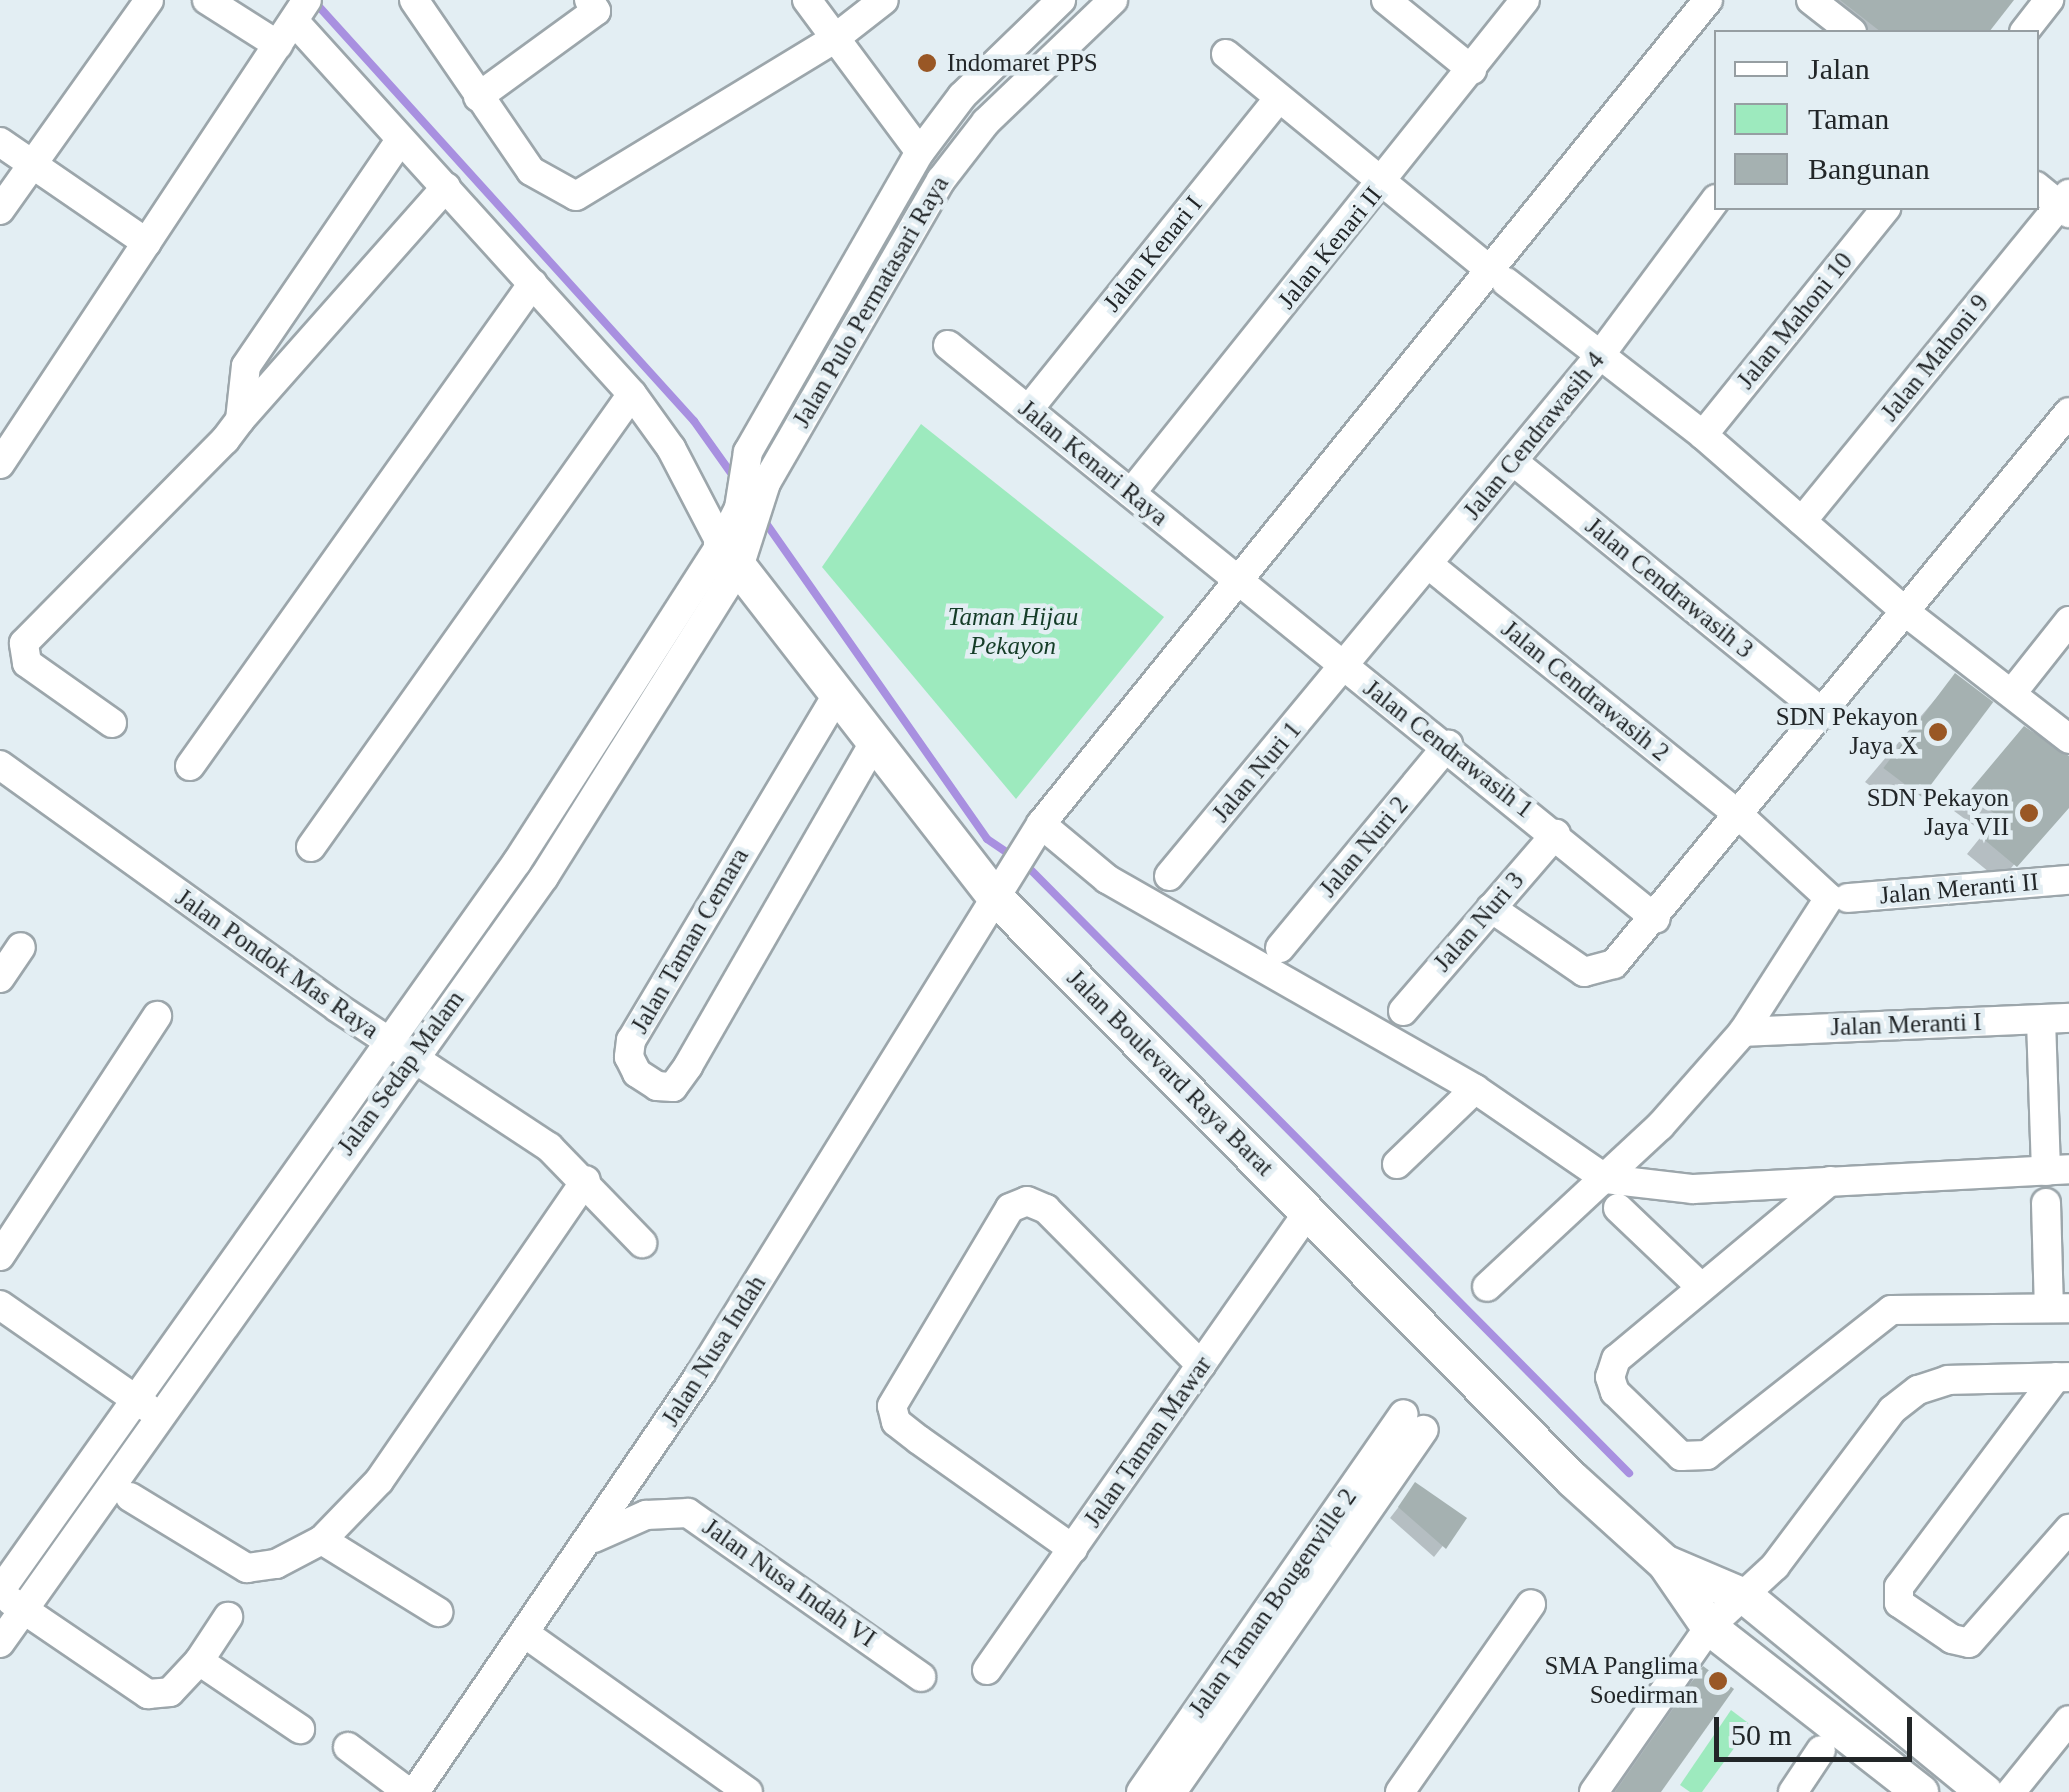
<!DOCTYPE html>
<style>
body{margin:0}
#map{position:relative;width:2069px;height:1792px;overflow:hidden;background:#e3eef3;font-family:"Times New Roman",serif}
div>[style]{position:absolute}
.green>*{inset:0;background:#9deabe}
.shadow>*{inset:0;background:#0003}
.stream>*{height:8px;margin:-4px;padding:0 4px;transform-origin:4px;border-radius:4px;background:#a890e0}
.building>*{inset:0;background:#a5b1b1;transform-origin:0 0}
.roads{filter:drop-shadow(2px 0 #9ca6ab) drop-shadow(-2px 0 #9ca6ab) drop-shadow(0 2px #9ca6ab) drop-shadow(0 -2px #9ca6ab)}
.minor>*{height:28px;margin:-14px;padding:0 14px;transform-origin:14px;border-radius:14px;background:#fff}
.major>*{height:35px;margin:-17.5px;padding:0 17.5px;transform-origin:17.5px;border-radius:17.5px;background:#fff}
.dots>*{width:28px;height:28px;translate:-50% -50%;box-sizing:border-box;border:5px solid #e3eef3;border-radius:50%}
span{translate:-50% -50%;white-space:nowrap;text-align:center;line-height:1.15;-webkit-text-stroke:9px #e3eef3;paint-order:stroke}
.poi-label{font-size:25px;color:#222628}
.left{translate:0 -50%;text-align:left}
.right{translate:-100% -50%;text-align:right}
.street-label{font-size:25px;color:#222628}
.park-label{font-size:25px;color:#153d28;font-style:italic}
.legend{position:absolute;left:1714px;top:30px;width:325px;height:180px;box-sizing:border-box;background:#e3eef3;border:2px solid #969ea2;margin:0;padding:12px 18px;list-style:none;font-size:30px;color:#222628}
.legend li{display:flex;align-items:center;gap:20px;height:50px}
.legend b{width:50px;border:2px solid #969ea2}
.scale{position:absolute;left:1714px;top:1717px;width:198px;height:45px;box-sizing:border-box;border:5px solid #222628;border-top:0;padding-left:12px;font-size:30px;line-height:35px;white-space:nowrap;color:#222628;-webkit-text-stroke:8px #e3eef3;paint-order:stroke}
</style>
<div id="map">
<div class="green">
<i style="clip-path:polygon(921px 424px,1164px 617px,1016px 799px,822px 567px)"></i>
<i style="clip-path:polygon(1731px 1710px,1751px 1725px,1702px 1792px,1690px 1792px,1680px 1785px)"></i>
</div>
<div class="shadow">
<i style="clip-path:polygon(1824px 0,2011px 0,1986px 32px,1846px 32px)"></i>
<i style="clip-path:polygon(1955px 676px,1918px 793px,1902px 809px,1865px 782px)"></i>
<i style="clip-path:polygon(2009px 745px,2069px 758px,2069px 800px,2000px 881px,1967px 854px,1984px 833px,1954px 811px)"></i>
<i style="clip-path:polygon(1415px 1486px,1464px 1519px,1434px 1557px,1390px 1518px)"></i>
<i style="clip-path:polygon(1703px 1670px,1659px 1792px,1613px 1792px,1688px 1685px)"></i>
</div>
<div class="stream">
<i style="left:313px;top:0;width:568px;rotate:47.86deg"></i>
<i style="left:694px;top:421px;width:72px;rotate:54.6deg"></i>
<i style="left:761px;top:516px;width:394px;rotate:55deg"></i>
<i style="left:987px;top:839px;width:32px;rotate:34deg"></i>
<i style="left:1025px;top:864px;width:858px;rotate:45.24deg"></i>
</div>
<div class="building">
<i style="clip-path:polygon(1840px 0,2014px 0,1989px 32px,1881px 32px)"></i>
<i style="left:1955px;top:673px;width:48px;height:119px;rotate:37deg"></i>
<i style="clip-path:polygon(2024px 726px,2069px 756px,2069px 808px,2017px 867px,1981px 837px,1998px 816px,1967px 794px)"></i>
<i style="clip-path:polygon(1415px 1482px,1467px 1518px,1446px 1549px,1398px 1507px)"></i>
<i style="clip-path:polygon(1703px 1666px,1734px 1689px,1661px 1792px,1615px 1792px)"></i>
</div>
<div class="roads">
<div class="minor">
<i style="left:207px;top:0;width:84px;rotate:32.4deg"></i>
<i style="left:414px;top:0;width:207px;rotate:55.6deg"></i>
<i style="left:531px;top:171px;width:51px;rotate:29.1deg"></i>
<i style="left:576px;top:196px;width:302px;rotate:-31.3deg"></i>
<i style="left:834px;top:39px;width:63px;rotate:-38deg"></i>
<i style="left:807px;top:0;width:189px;rotate:53.4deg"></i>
<i style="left:1386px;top:0;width:111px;rotate:39.1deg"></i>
<i style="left:1811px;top:0;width:52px;rotate:38deg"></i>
<i style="left:294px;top:21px;width:503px;rotate:47.82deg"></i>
<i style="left:632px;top:394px;width:67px;rotate:54.2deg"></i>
<i style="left:671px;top:448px;width:108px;rotate:62.5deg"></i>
<i style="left:2024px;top:32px;width:41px;rotate:-52deg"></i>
<i style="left:1226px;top:54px;width:343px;rotate:39.3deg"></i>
<i style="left:478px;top:97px;width:146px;rotate:-36.1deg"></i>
<i style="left:596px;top:11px;width:13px;rotate:-122deg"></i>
<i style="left:0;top:142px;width:178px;rotate:34.5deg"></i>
<i style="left:2036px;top:186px;width:43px;rotate:39.3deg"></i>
<i style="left:0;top:210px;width:257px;rotate:-54.6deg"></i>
<i style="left:1506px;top:282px;width:249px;rotate:37.8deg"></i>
<i style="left:1703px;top:435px;width:272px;rotate:41.1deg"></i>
<i style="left:1908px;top:614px;width:204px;rotate:37.8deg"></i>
<i style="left:948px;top:345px;width:911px;rotate:39.03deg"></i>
<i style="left:1028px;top:410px;width:399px;rotate:-51.2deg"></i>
<i style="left:240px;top:420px;width:311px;rotate:-48.5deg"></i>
<i style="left:1703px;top:435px;width:292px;rotate:-51.1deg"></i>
<i style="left:1514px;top:462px;width:400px;rotate:39.1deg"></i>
<i style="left:0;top:464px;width:556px;rotate:-56.51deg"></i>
<i style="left:1131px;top:493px;width:631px;rotate:-51.37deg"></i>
<i style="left:1802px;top:521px;width:422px;rotate:-50.8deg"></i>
<i style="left:1429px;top:565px;width:401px;rotate:38.9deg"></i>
<i style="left:1741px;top:817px;width:120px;rotate:42.6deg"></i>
<i style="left:1829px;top:898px;width:159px;rotate:122.7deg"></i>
<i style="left:1743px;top:1032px;width:125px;rotate:131.4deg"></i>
<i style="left:1660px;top:1126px;width:236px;rotate:137.1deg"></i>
<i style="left:2012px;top:693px;width:92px;rotate:-51.6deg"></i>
<i style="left:837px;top:695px;width:402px;rotate:120.8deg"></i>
<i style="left:631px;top:1040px;width:17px;rotate:97deg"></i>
<i style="left:629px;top:1057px;width:18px;rotate:63deg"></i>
<i style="left:637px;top:1073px;width:24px;rotate:33deg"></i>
<i style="left:657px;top:1086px;width:16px;rotate:4deg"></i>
<i style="left:673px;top:1087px;width:26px;rotate:-54deg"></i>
<i style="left:688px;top:1066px;width:373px;rotate:-60.1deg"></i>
<i style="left:112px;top:723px;width:104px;rotate:-144.8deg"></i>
<i style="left:27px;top:663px;width:20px;rotate:-99deg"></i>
<i style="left:24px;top:643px;width:286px;rotate:-45.3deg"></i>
<i style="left:225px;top:440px;width:25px;rotate:-53deg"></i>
<i style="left:240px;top:420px;width:54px;rotate:-83.7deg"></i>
<i style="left:246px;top:366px;width:273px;rotate:-55.7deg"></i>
<i style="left:0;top:765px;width:416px;rotate:35.7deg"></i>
<i style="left:338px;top:1008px;width:253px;rotate:33.4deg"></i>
<i style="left:549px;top:1147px;width:134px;rotate:45.9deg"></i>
<i style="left:190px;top:766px;width:592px;rotate:-54.62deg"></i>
<i style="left:1041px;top:824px;width:86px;rotate:39.8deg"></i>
<i style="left:1107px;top:879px;width:424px;rotate:29.7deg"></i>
<i style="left:1475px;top:1089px;width:159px;rotate:34.5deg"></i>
<i style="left:1606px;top:1179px;width:88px;rotate:6.6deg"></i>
<i style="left:1693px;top:1189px;width:377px;rotate:-3deg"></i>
<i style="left:311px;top:847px;width:555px;rotate:-54.68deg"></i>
<i style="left:1169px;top:876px;width:678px;rotate:-50.39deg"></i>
<i style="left:1601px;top:354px;width:193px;rotate:-53.4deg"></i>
<i style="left:1848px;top:898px;width:222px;rotate:-4.7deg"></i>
<i style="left:1491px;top:908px;width:113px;rotate:34.5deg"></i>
<i style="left:1584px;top:972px;width:31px;rotate:-15deg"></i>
<i style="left:1614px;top:964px;width:715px;rotate:-50.5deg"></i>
<i style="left:1280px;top:948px;width:264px;rotate:-50.4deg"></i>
<i style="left:0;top:978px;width:37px;rotate:-56deg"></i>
<i style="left:1403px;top:1011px;width:234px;rotate:-49.2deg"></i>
<i style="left:2041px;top:1020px;width:151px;rotate:88.1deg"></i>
<i style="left:1743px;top:1032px;width:326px;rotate:-2.5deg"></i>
<i style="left:1397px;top:1164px;width:108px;rotate:-43.9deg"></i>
<i style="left:1830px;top:1181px;width:278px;rotate:140.2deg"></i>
<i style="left:1616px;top:1359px;width:19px;rotate:108deg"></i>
<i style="left:1610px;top:1377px;width:16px;rotate:72deg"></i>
<i style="left:1615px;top:1392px;width:92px;rotate:44.1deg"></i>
<i style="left:1681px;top:1456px;width:26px;rotate:-2deg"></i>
<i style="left:1707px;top:1455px;width:234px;rotate:-38.2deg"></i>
<i style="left:1891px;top:1310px;width:178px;rotate:-0.6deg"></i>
<i style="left:2046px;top:1203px;width:105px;rotate:88.4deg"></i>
<i style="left:1618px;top:1208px;width:115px;rotate:43.6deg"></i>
<i style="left:0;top:1256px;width:287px;rotate:-56.8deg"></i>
<i style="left:0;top:1305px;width:179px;rotate:34.8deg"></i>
<i style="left:2056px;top:1377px;width:262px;rotate:126.8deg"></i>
<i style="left:1899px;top:1587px;width:16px;rotate:90deg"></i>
<i style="left:1899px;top:1603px;width:64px;rotate:34.2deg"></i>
<i style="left:1952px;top:1639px;width:17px;rotate:13deg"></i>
<i style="left:1969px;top:1643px;width:152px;rotate:-48.7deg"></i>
<i style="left:130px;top:1497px;width:137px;rotate:31.3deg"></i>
<i style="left:247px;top:1568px;width:29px;rotate:-8deg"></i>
<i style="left:276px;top:1564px;width:52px;rotate:-27.6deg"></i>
<i style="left:322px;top:1540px;width:82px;rotate:-46deg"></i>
<i style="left:379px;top:1481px;width:365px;rotate:-55.5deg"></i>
<i style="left:594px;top:1538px;width:57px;rotate:-23.9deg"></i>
<i style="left:646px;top:1515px;width:42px;rotate:-2.7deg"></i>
<i style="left:688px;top:1513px;width:285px;rotate:35.1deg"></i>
<i style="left:322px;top:1540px;width:137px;rotate:31.8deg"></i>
<i style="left:1073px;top:1549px;width:189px;rotate:-144.7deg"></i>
<i style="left:919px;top:1440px;width:29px;rotate:-142deg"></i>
<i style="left:896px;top:1422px;width:16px;rotate:-104deg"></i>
<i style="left:892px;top:1406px;width:230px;rotate:-59.2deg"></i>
<i style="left:1010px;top:1208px;width:18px;rotate:-22deg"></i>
<i style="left:1027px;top:1201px;width:21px;rotate:23deg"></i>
<i style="left:1046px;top:1209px;width:220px;rotate:45.2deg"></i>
<i style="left:0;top:1591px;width:894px;rotate:-54.66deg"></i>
<i style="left:517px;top:862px;width:378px;rotate:-57.3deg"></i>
<i style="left:721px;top:544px;width:40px;rotate:-63.4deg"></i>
<i style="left:739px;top:508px;width:57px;rotate:-80.9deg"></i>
<i style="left:748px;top:452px;width:346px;rotate:-60.2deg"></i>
<i style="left:920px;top:152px;width:70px;rotate:-53.1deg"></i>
<i style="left:962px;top:96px;width:138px;rotate:-44.1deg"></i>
<i style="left:11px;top:1601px;width:166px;rotate:34.2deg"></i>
<i style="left:148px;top:1694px;width:22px;rotate:-5deg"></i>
<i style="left:170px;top:1692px;width:42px;rotate:-46.9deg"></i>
<i style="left:199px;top:1661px;width:122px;rotate:34deg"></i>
<i style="left:527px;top:1635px;width:271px;rotate:35.4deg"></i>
<i style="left:0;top:1643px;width:940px;rotate:-54.62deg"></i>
<i style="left:544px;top:877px;width:369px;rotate:-57.9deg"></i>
<i style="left:740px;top:564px;width:85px;rotate:-72.2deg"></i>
<i style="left:766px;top:483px;width:350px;rotate:-60deg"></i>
<i style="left:941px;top:180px;width:73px;rotate:-52.2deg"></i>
<i style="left:986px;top:122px;width:176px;rotate:-43.8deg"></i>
<i style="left:199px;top:1661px;width:53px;rotate:-56.6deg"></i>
<i style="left:987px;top:1670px;width:559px;rotate:-54.97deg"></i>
<i style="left:348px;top:1747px;width:75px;rotate:36.9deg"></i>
<i style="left:415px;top:1792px;width:507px;rotate:-55.68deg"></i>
<i style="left:701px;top:1373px;width:646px;rotate:-58.23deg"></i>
<i style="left:1041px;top:824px;width:1060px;rotate:-51.01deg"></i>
<i style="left:1141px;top:1792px;width:460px;rotate:-55.2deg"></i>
<i style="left:1172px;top:1792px;width:441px;rotate:-55.2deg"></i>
<i style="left:1400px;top:1792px;width:229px;rotate:-55.1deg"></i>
<i style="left:1594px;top:1792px;width:201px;rotate:-55.1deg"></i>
<i style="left:1709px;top:1627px;width:90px;rotate:-42.7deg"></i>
<i style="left:1775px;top:1566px;width:195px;rotate:-53.1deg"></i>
<i style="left:1892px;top:1410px;width:33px;rotate:-38deg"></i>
<i style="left:1918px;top:1390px;width:32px;rotate:-18deg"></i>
<i style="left:1948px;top:1380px;width:121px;rotate:-1.4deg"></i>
<i style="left:1793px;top:1792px;width:50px;rotate:-56.3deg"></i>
<i style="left:2011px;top:1792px;width:92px;rotate:-51.1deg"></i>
</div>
<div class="major">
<i style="left:721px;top:544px;width:445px;rotate:52.2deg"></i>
<i style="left:994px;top:896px;width:821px;rotate:45.25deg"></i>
<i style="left:1572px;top:1479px;width:125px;rotate:42.1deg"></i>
<i style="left:1665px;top:1563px;width:78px;rotate:55.5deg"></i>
<i style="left:1709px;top:1627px;width:268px;rotate:38deg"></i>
<i style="left:1666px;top:1563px;width:87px;rotate:23deg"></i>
<i style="left:1746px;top:1597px;width:308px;rotate:39.3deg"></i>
</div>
</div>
<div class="dots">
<i style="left:927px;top:63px;background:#995725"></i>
<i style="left:1938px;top:732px;background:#995725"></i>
<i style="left:2029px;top:813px;background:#995725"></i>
<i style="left:1718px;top:1681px;background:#995725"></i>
</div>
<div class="poi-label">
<span class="left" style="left:947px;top:63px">Indomaret PPS</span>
<span class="right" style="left:1918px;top:732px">SDN Pekayon<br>Jaya X</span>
<span class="right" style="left:2009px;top:813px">SDN Pekayon<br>Jaya VII</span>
<span class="right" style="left:1698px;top:1681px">SMA Panglima<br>Soedirman</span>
</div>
<div class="street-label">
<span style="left:1330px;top:248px;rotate:-51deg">Jalan Kenari II</span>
<span style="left:1153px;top:254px;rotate:-51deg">Jalan Kenari I</span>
<span style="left:871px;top:302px;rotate:-60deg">Jalan Pulo Permatasari Raya</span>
<span style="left:1795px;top:321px;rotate:-51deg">Jalan Mahoni 10</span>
<span style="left:1935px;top:358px;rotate:-51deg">Jalan Mahoni 9</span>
<span style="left:1534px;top:436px;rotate:-51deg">Jalan Cendrawasih 4</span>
<span style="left:1093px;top:463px;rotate:39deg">Jalan Kenari Raya</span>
<span style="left:1669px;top:588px;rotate:39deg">Jalan Cendrawasih 3</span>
<span style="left:1585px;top:691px;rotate:39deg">Jalan Cendrawasih 2</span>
<span style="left:1448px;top:749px;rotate:38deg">Jalan Cendrawasih 1</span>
<span style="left:1257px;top:772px;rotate:-50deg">Jalan Nuri 1</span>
<span style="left:1364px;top:847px;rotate:-50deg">Jalan Nuri 2</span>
<span style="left:1959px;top:889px;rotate:-5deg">Jalan Meranti II</span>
<span style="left:1479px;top:922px;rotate:-49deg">Jalan Nuri 3</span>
<span style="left:690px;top:941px;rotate:-60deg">Jalan Taman Cemara</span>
<span style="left:277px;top:964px;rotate:35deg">Jalan Pondok Mas Raya</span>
<span style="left:1906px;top:1025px;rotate:-2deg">Jalan Meranti I</span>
<span style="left:401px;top:1073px;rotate:-54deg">Jalan Sedap Malam</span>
<span style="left:1170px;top:1073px;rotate:45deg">Jalan Boulevard Raya Barat</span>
<span style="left:714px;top:1351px;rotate:-58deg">Jalan Nusa Indah</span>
<span style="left:1148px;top:1442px;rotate:-55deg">Jalan Taman Mawar</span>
<span style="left:789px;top:1583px;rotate:35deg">Jalan Nusa Indah VI</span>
<span style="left:1273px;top:1603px;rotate:-55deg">Jalan Taman Bougenville 2</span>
</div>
<div class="park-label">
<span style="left:1013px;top:632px">Taman Hijau<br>Pekayon</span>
</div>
<ul class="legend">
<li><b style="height:12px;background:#fff"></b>Jalan</li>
<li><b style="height:28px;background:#9deabe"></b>Taman</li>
<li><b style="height:28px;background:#a5b1b1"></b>Bangunan</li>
</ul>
<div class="scale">50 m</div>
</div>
